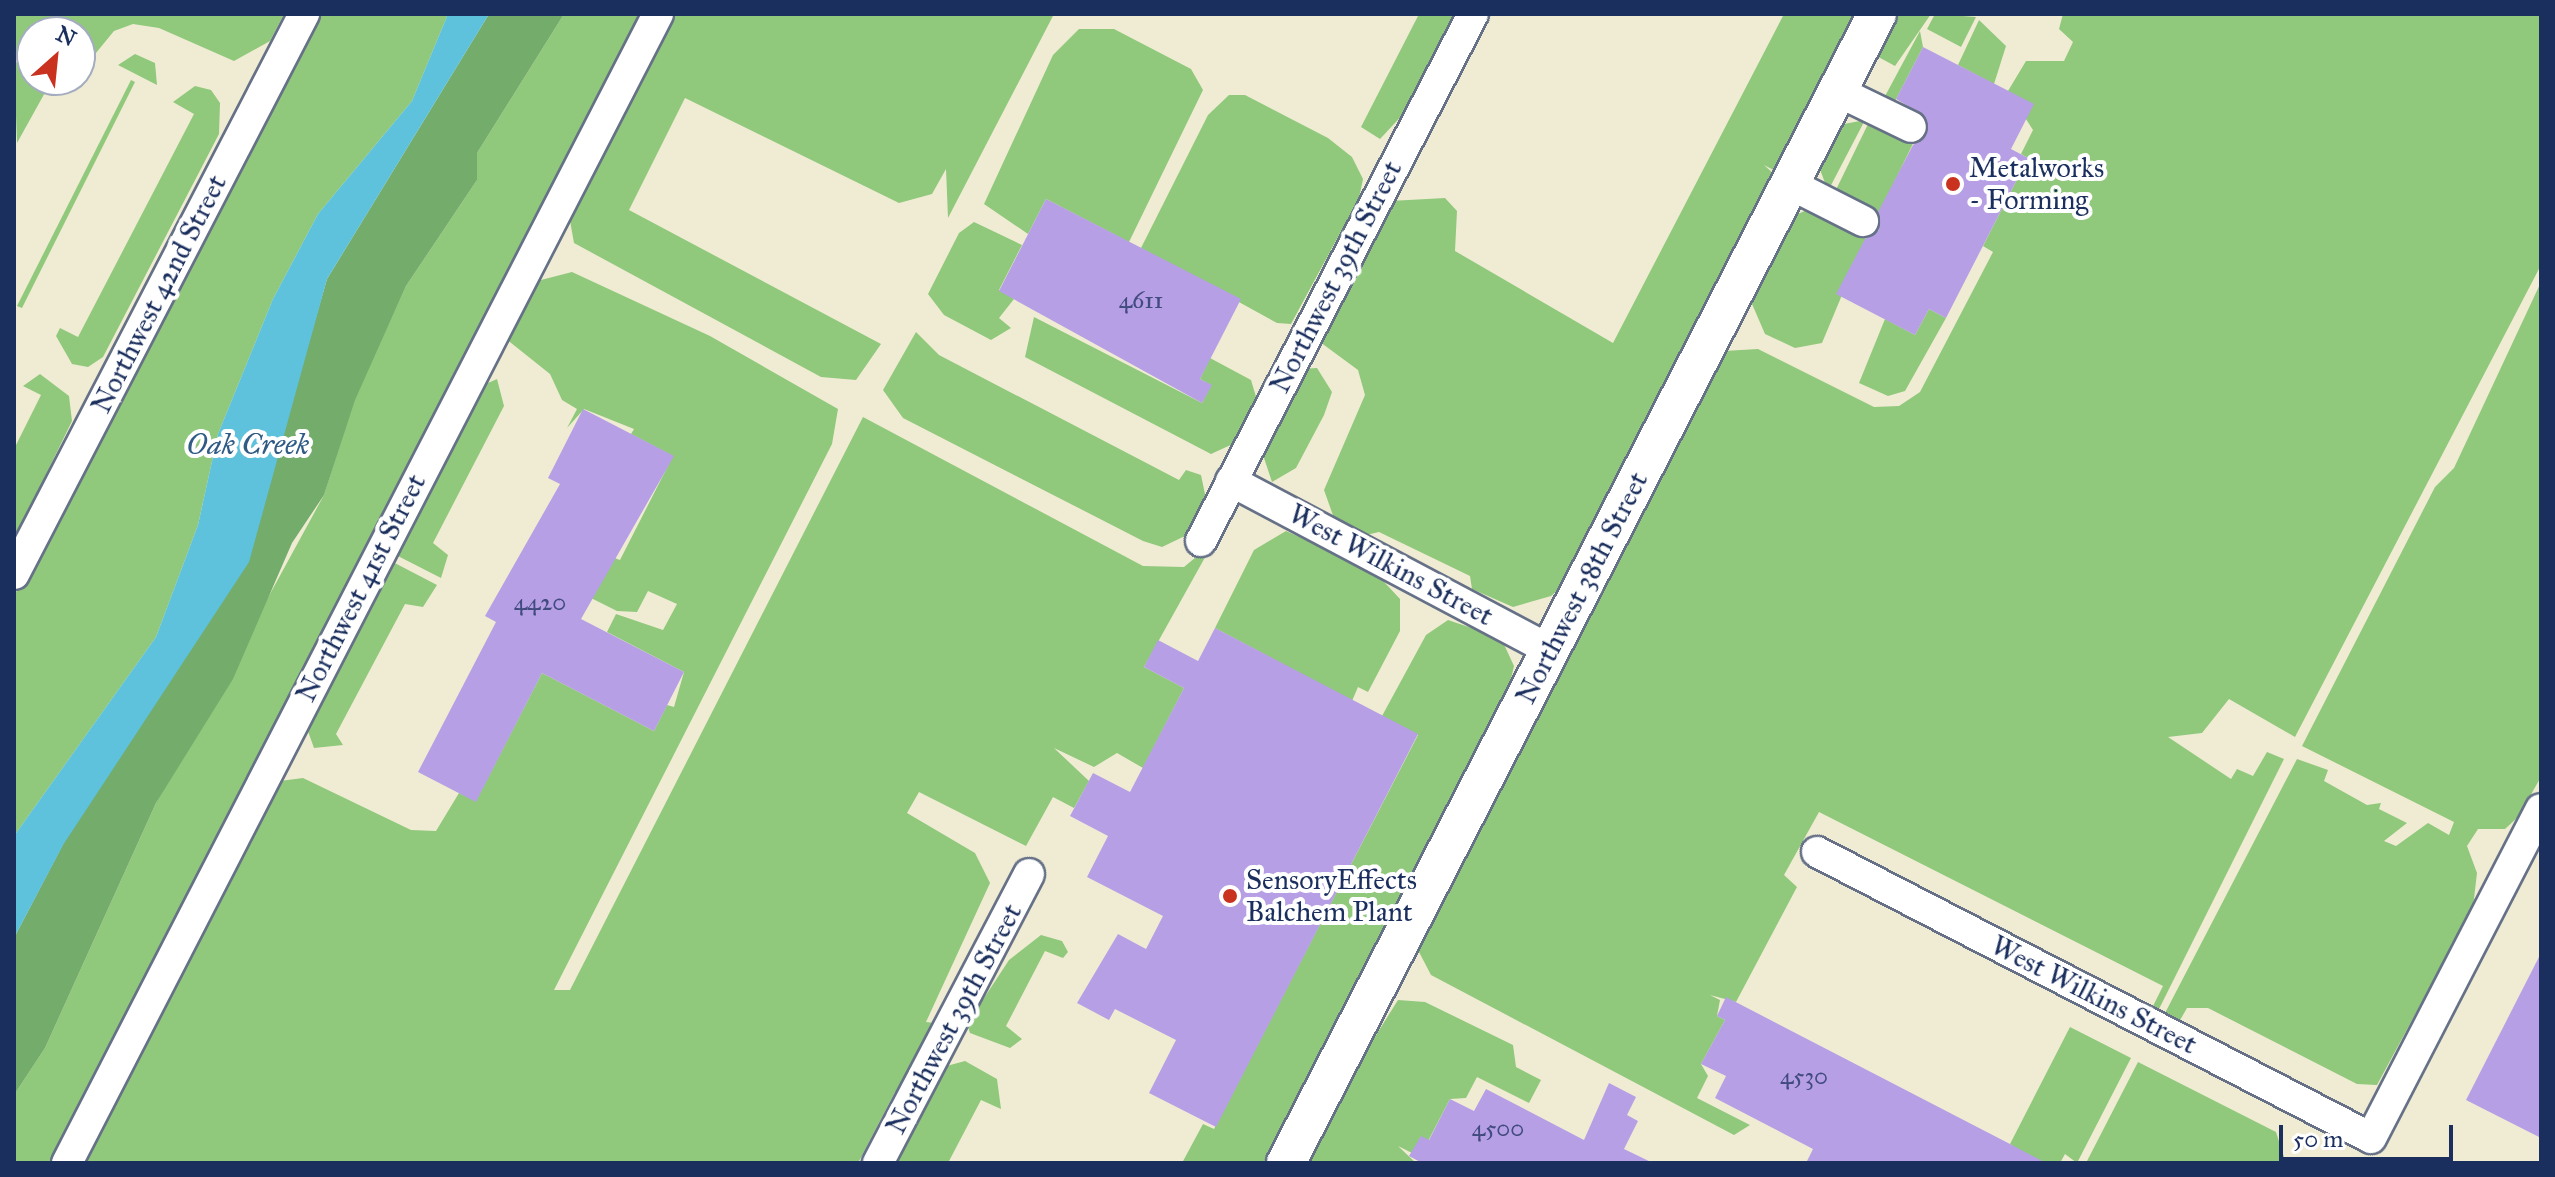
<!DOCTYPE html>
<style>
body{margin:0}
#map{position:relative;width:2555px;height:1177px;overflow:hidden;background:#f0ecd4;font-family:"IM FELL Great Primer",serif}
div>[style]{position:absolute}
.green>*{inset:0;background:#90c87c;transform-origin:0 0}
.forest>*{inset:0;background:#74ac6c}
.water>*{inset:0;background:#5fc2dd}
.building>*{inset:0;background:#b69fe5}
.roads{filter:drop-shadow(2px 0 #667187) drop-shadow(-2px 0 #667187) drop-shadow(0 2px #667187) drop-shadow(0 -2px #667187)}
.minor>*{height:30px;margin:-15px;padding:0 15px;transform-origin:15px;border-radius:15px;background:#fff}
.major>*{height:38px;margin:-19px;padding:0 19px;transform-origin:19px;border-radius:19px;background:#fff}
.dots>*{width:22px;height:22px;translate:-50% -50%;box-sizing:border-box;border:4px solid #fff;border-radius:50%}
span{translate:-50% -50%;white-space:nowrap;text-align:center;line-height:1.15;-webkit-text-stroke:8px #fff;paint-order:stroke}
.number-label{font-size:24px;color:#424b80}
.number-label span{-webkit-text-stroke-width:0}
.poi-label{font-size:28px;color:#1b2f5e}
.left{translate:0 -50%;text-align:left}
.street-label{font-size:28px;color:#1b2f5e}
.water-label{font-size:30px;color:#2f5b84;font-style:italic}
.frame{position:absolute;inset:0;border:16px solid #1b2f5e;pointer-events:none}
.north{position:absolute;left:16px;top:16px;width:80px;height:80px;box-sizing:border-box;background:#fff;border:2px solid #a4acbf;border-radius:50%;rotate:27deg;font-size:22px;font-weight:700;line-height:32px;text-align:center;color:#1b2f5e}
.north::after{content:'';display:block;margin:auto;width:28px;height:36px;background:#c8321e;clip-path:polygon(50% 0,100% 100%,50% 72%,0 100%)}
.scale{position:absolute;left:2279px;top:1125px;width:174px;height:36px;box-sizing:border-box;border:4px solid #1b2f5e;border-top:0;padding-left:10px;font-size:24px;line-height:28px;white-space:nowrap;color:#1b2f5e;-webkit-text-stroke:6px #fff;paint-order:stroke}
</style>
<div id="map">
<div class="green">
<i style="clip-path:polygon(14px 14px,284px 14px,270px 41px,234px 61px,159px 28px,133px 24px,114px 31px,91px 59px,80px 53px,80px 32px,32px 32px,32px 63px,14px 53px)"></i>
<i style="clip-path:polygon(314px 14px,448px 14px,412px 101px,318px 214px,273px 299px,218px 434px,198px 525px,156px 637px,14px 836px,14px 596px)"></i>
<i style="clip-path:polygon(564px 14px,644px 14px,51px 1163px,14px 1163px,14px 1095px,45px 1048px,156px 803px,324px 495px,354px 400px,406px 286px,477px 180px,477px 153px)"></i>
<i style="clip-path:polygon(672px 14px,1054px 14px,948px 218px,946px 169px,932px 194px,899px 203px,685px 98px,629px 210px,881px 344px,856px 380px,821px 377px,574px 243px,569px 215px)"></i>
<i style="clip-path:polygon(1419px 14px,1457px 14px,1408px 109px,1380px 139px,1361px 127px)"></i>
<i style="clip-path:polygon(1784px 14px,1856px 14px,1777px 172px,1764px 165px,1775px 175px,1564px 585px,1551px 596px,1513px 607px,1472px 589px,1470px 576px,1379px 532px,1366px 535px,1335px 521px,1324px 490px,1365px 395px,1358px 370px,1320px 342px,1390px 201px,1445px 198px,1457px 211px,1455px 251px,1613px 343px)"></i>
<i style="clip-path:polygon(1892px 14px,1931px 14px,1895px 66px,1871px 53px)"></i>
<i style="clip-path:polygon(1935px 14px,1976px 17px,1961px 47px,1927px 29px)"></i>
<i style="clip-path:polygon(2063px 14px,2541px 14px,2541px 265px,2295px 737px,2229px 699px,2202px 733px,2168px 737px,2231px 779px,2237px 769px,2253px 776px,2267px 752px,2284px 759px,2158px 1011px,2152px 1008px,2163px 986px,1819px 812px,1784px 875px,1797px 887px,1736px 1002px,1710px 995px,1720px 1000px,1717px 1016px,1725px 1020px,1701px 1064px,1708px 1076px,1697px 1098px,1750px 1125px,1734px 1135px,1431px 975px,1418px 950px,1421px 929px,1724px 351px,1758px 349px,1874px 407px,1899px 406px,1920px 392px,1993px 252px,1983px 246px,2028px 158px,2021px 154px,2033px 130px,2008px 91px,2026px 61px,2064px 61px,2073px 42px,2059px 29px)"></i>
<i style="clip-path:polygon(1979px 20px,2006px 46px,1994px 84px,1958px 65px)"></i>
<i style="clip-path:polygon(1079px 29px,1114px 29px,1191px 69px,1203px 90px,1129px 242px,1046px 199px,1028px 234px,984px 204px,1053px 55px)"></i>
<i style="clip-path:polygon(1920px 31px,1923px 47px,1893px 105px,1884px 98px)"></i>
<i style="clip-path:polygon(135px 54px,155px 63px,157px 85px,118px 65px)"></i>
<i style="clip-path:polygon(14px 61px,32px 70px,32px 80px,52px 80px,17px 143px)"></i>
<i style="clip-path:polygon(131px 80px,135px 82px,22px 308px,17px 306px)"></i>
<i style="clip-path:polygon(195px 86px,211px 90px,220px 103px,219px 134px,103px 357px,88px 367px,72px 364px,56px 336px,60px 328px,78px 337px,194px 114px,173px 102px)"></i>
<i style="clip-path:polygon(1229px 95px,1245px 95px,1328px 138px,1352px 157px,1363px 179px,1359px 198px,1291px 324px,1277px 323px,1141px 248px,1208px 115px)"></i>
<i style="clip-path:polygon(1865px 120px,1828px 191px,1818px 164px,1839px 125px)"></i>
<i style="left:1870px;top:120px;width:49px;height:84px;rotate:26deg"></i>
<i style="clip-path:polygon(1807px 210px,1867px 235px,1822px 343px,1795px 348px,1765px 334px,1749px 297px,1791px 217px)"></i>
<i style="clip-path:polygon(974px 222px,1022px 245px,999px 290px,1014px 299px,999px 318px,1011px 328px,991px 340px,944px 315px,928px 294px,959px 233px)"></i>
<i style="clip-path:polygon(572px 272px,710px 336px,838px 409px,832px 444px,554px 990px,570px 990px,863px 417px,1143px 566px,1184px 567px,1213px 543px,1144px 667px,1184px 688px,1143px 768px,1117px 753px,1094px 767px,1054px 748px,1089px 781px,1074px 808px,1053px 797px,1026px 846px,919px 792px,907px 813px,975px 853px,990px 883px,926px 1022px,935px 1023px,902px 1095px,895px 1092px,858px 1163px,77px 1163px,280px 781px,303px 778px,411px 830px,436px 831px,459px 793px,476px 801px,542px 673px,654px 731px,667px 705px,674px 707px,684px 672px,607px 632px,616px 614px,663px 630px,677px 604px,648px 591px,637px 612px,617px 611px,591px 598px,612px 557px,620px 560px,673px 456px,631px 434px,634px 429px,584px 409px,567px 428px,577px 409px,562px 400px,550px 374px,506px 339px,537px 281px)"></i>
<i style="clip-path:polygon(2541px 282px,2541px 777px,2518px 817px,2505px 829px,2478px 829px,2467px 846px,2477px 873px,2473px 907px,2377px 1085px,2357px 1084px,2208px 1008px,2187px 1008px,2179px 1022px,2164px 1015px,2297px 759px,2328px 770px,2324px 781px,2367px 805px,2381px 803px,2379px 809px,2407px 823px,2384px 841px,2396px 846px,2428px 823px,2449px 835px,2454px 822px,2302px 746px,2435px 487px,2454px 468px)"></i>
<i style="clip-path:polygon(1929px 309px,1946px 318px,1905px 391px,1888px 396px,1859px 383px,1885px 319px,1915px 335px)"></i>
<i style="clip-path:polygon(1034px 317px,1202px 403px,1211px 385px,1200px 379px,1210px 358px,1251px 380px,1257px 400px,1235px 443px,1211px 454px,1025px 357px)"></i>
<i style="clip-path:polygon(916px 332px,939px 355px,1179px 480px,1186px 470px,1201px 475px,1206px 499px,1187px 535px,1162px 547px,1143px 541px,903px 418px,883px 390px)"></i>
<i style="clip-path:polygon(1317px 368px,1332px 392px,1324px 415px,1296px 468px,1272px 482px,1262px 452px,1301px 369px)"></i>
<i style="clip-path:polygon(40px 374px,69px 396px,72px 421px,14px 540px,14px 449px,41px 395px,23px 386px)"></i>
<i style="clip-path:polygon(497px 379px,504px 406px,433px 543px,448px 555px,441px 578px,392px 553px,479px 387px)"></i>
<i style="clip-path:polygon(1286px 531px,1373px 570px,1400px 599px,1400px 631px,1368px 692px,1358px 687px,1352px 701px,1215px 628px,1254px 550px)"></i>
<i style="clip-path:polygon(389px 560px,437px 585px,423px 607px,405px 604px,336px 734px,343px 745px,314px 748px,305px 723px)"></i>
<i style="clip-path:polygon(1448px 620px,1501px 638px,1514px 666px,1506px 700px,1266px 1163px,1182px 1163px,1203px 1124px,1214px 1129px,1418px 735px,1382px 716px,1426px 635px)"></i>
<i style="clip-path:polygon(1041px 935px,1062px 941px,1068px 952px,1063px 958px,1045px 951px,1006px 1026px,1022px 1039px,1010px 1048px,970px 1033px,967px 1024px,1009px 960px)"></i>
<i style="clip-path:polygon(1398px 1000px,1425px 1002px,1513px 1045px,1516px 1067px,1541px 1080px,1529px 1103px,1477px 1077px,1466px 1098px,1450px 1099px,1427px 1143px,1420px 1137px,1418px 1156px,1398px 1146px,1416px 1163px,1296px 1163px)"></i>
<i style="clip-path:polygon(2070px 1027px,2131px 1058px,2077px 1163px,2065px 1154px,2060px 1163px,2037px 1163px,2010px 1144px)"></i>
<i style="clip-path:polygon(965px 1061px,997px 1079px,1001px 1109px,981px 1100px,948px 1163px,893px 1163px,943px 1067px)"></i>
<i style="clip-path:polygon(2138px 1062px,2276px 1132px,2286px 1163px,2086px 1163px)"></i>
</div>
<div class="forest">
<i style="clip-path:polygon(489px 14px,564px 14px,477px 153px,477px 180px,406px 286px,355px 400px,324px 495px,292px 543px,233px 679px,156px 803px,45px 1048px,14px 1095px,14px 938px,288px 414px,327px 279px)"></i>
</div>
<div class="water">
<i style="clip-path:polygon(448px 14px,489px 14px,327px 279px,249px 562px,63px 845px,14px 938px,14px 836px,156px 637px,198px 525px,218px 434px,273px 299px,318px 214px,412px 101px)"></i>
</div>
<div class="building">
<i style="clip-path:polygon(1923px 47px,2034px 104px,2011px 149px,2028px 158px,1946px 318px,1929px 309px,1915px 335px,1836px 294px,1865px 239px,1879px 230px,1878px 212px,1913px 145px,1927px 134px,1925px 116px,1896px 99px)"></i>
<i style="clip-path:polygon(1046px 199px,1241px 299px,1200px 379px,1212px 385px,1202px 403px,999px 291px)"></i>
<i style="clip-path:polygon(583px 409px,674px 456px,581px 619px,684px 672px,654px 731px,542px 673px,476px 802px,418px 772px,496px 622px,485px 616px,560px 484px,548px 478px)"></i>
<i style="clip-path:polygon(1215px 628px,1418px 734px,1216px 1127px,1149px 1093px,1176px 1040px,1115px 1009px,1109px 1020px,1077px 1003px,1118px 934px,1146px 949px,1163px 916px,1087px 877px,1108px 836px,1070px 816px,1093px 773px,1130px 792px,1184px 688px,1144px 667px,1158px 640px,1198px 661px)"></i>
<i style="clip-path:polygon(2541px 953px,2541px 1138px,2466px 1100px)"></i>
<i style="clip-path:polygon(1726px 997px,2010px 1144px,2046px 1163px,1806px 1163px,1813px 1149px,1715px 1098px,1726px 1076px,1701px 1064px,1725px 1020px,1717px 1016px)"></i>
<i style="clip-path:polygon(1609px 1083px,1636px 1097px,1627px 1115px,1638px 1121px,1624px 1149px,1653px 1163px,1422px 1163px,1409px 1156px,1421px 1136px,1429px 1140px,1450px 1099px,1474px 1111px,1486px 1089px,1584px 1140px)"></i>
</div>
<div class="roads">
<div class="minor">
<i style="left:1837px;top:91px;width:82px;rotate:25.9deg"></i>
<i style="left:1790px;top:184px;width:82px;rotate:26.9deg"></i>
<i style="left:1231px;top:481px;width:361px;rotate:27.9deg"></i>
<i style="left:1201px;top:541px;width:593px;rotate:-62.7deg"></i>
<i style="left:14px;top:574px;width:631px;rotate:-62.62deg"></i>
<i style="left:1817px;top:852px;width:623px;rotate:27.3deg"></i>
<i style="left:2371px;top:1138px;width:370px;rotate:-62.7deg"></i>
<i style="left:67px;top:1163px;width:1292px;rotate:-62.78deg"></i>
<i style="left:878px;top:1163px;width:326px;rotate:-62.4deg"></i>
</div>
<div class="major">
<i style="left:1286px;top:1163px;width:1292px;rotate:-62.78deg"></i>
</div>
</div>
<div class="dots">
<i style="left:1953px;top:184px;background:#c8321e"></i>
<i style="left:1230px;top:896px;background:#c8321e"></i>
</div>
<div class="number-label">
<span style="left:1141px;top:301px">4611</span>
<span style="left:540px;top:603px">4420</span>
<span style="left:1804px;top:1077px">4530</span>
<span style="left:1498px;top:1129px">4500</span>
</div>
<div class="poi-label">
<span class="left" style="left:1969px;top:184px">Metalworks<br>- Forming</span>
<span class="left" style="left:1246px;top:896px">SensoryEffects<br>Balchem Plant</span>
</div>
<div class="street-label">
<span style="left:1336px;top:277px;rotate:-63deg">Northwest 39th Street</span>
<span style="left:159px;top:294px;rotate:-63deg">Northwest 42nd Street</span>
<span style="left:1391px;top:565px;rotate:28deg">West Wilkins Street</span>
<span style="left:361px;top:588px;rotate:-63deg">Northwest 41st Street</span>
<span style="left:1582px;top:588px;rotate:-63deg">Northwest 38th Street</span>
<span style="left:2094px;top:995px;rotate:27deg">West Wilkins Street</span>
<span style="left:954px;top:1019px;rotate:-62deg">Northwest 39th Street</span>
</div>
<div class="water-label">
<span style="left:248px;top:444px">Oak Creek</span>
</div>
<div class="frame"></div>
<div class="north">N</div>
<div class="scale">50 m</div>
</div>
